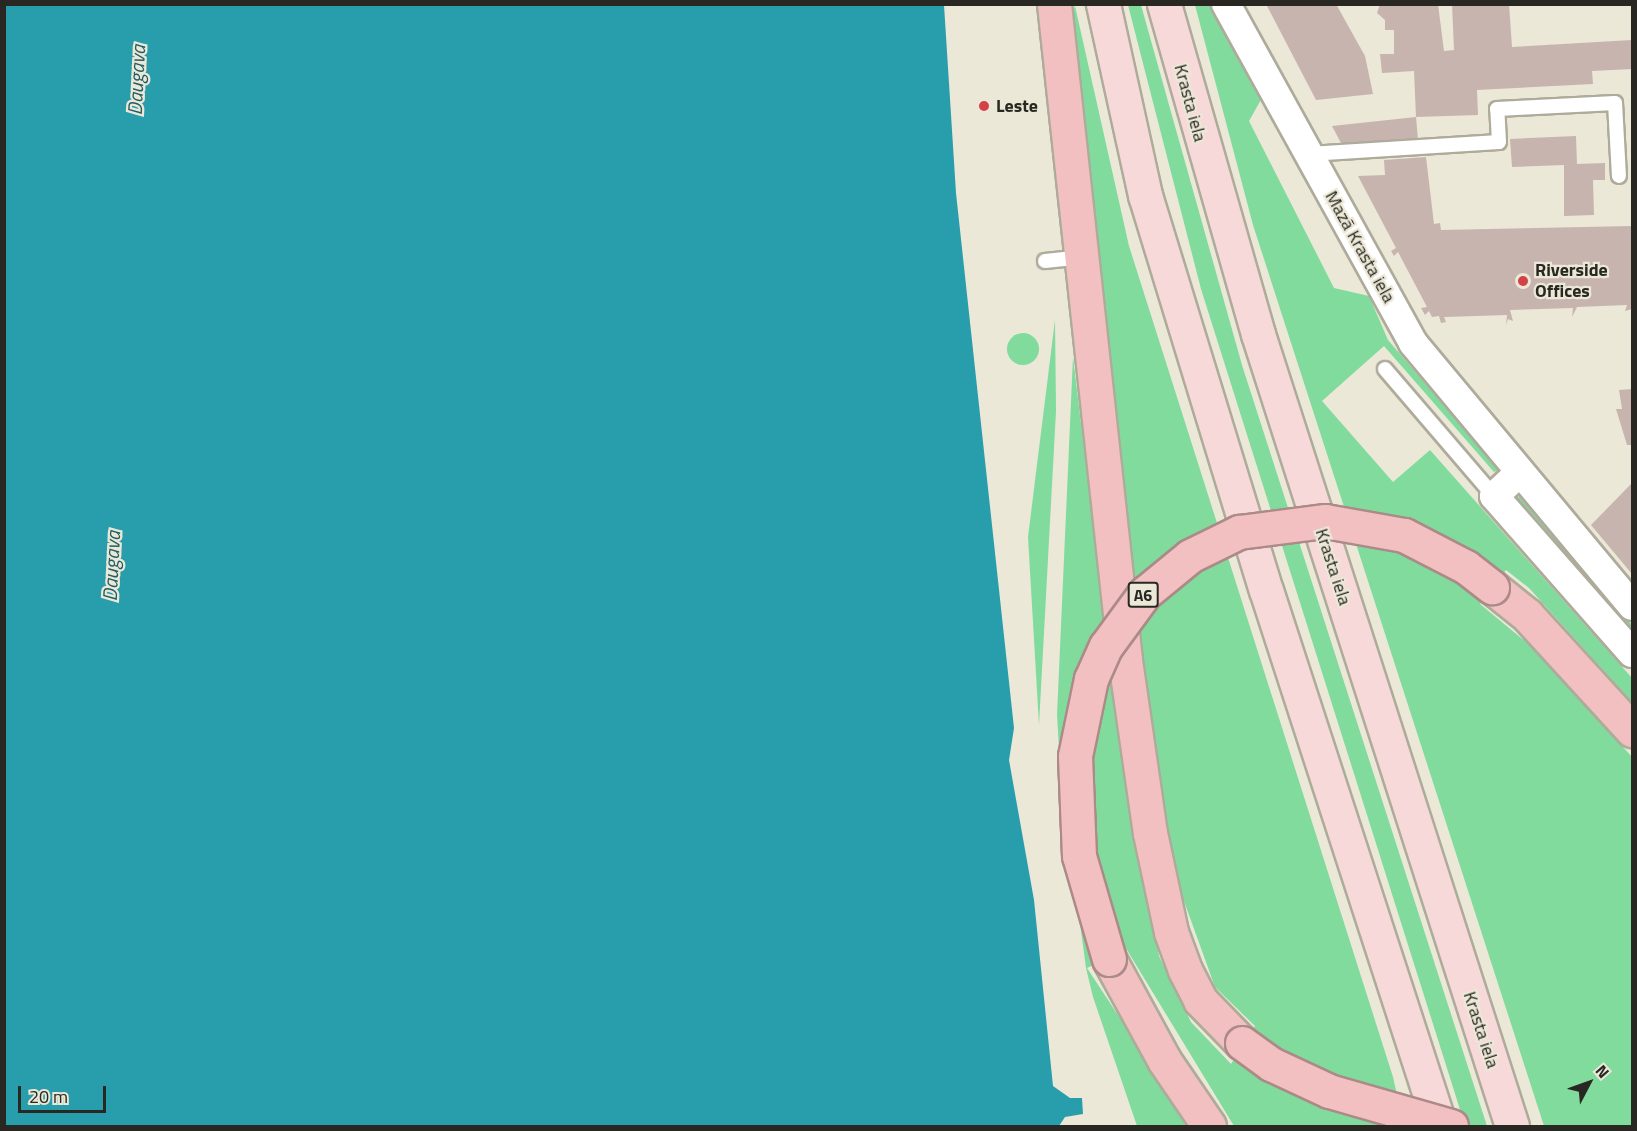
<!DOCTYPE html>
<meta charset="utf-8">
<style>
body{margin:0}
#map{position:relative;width:1637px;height:1131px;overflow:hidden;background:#ebe8d7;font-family:"Titillium Web",sans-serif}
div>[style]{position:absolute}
.green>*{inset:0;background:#80db9d;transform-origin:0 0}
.round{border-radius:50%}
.water>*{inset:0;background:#289dab}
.building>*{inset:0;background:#c7b4af}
.roads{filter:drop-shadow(2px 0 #aeab9b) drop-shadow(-2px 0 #aeab9b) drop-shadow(0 2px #aeab9b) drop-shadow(0 -2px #aeab9b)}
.lane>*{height:14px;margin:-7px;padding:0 7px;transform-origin:7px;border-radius:7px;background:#fff}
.street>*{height:28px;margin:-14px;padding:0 14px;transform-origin:14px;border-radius:14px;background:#fff}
.primary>*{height:33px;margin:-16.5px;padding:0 16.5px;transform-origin:16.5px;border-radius:16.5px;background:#f7d9d9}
.highway>*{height:33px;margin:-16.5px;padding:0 16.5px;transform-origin:16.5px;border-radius:16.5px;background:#f2c0c0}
.bridges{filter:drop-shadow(2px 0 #ab8a88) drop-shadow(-2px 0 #ab8a88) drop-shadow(0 2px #ab8a88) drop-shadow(0 -2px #ab8a88)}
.highway-bridge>*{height:33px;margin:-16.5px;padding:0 16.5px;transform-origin:16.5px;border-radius:16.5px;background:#f2c0c0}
.dots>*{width:16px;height:16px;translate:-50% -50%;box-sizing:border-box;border:3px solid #ebe8d7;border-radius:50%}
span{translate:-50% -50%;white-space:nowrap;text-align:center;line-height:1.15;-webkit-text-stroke:4.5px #ebe8d7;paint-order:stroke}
.shield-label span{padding:2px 4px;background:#ebe8d7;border:2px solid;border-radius:4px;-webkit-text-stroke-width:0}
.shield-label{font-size:16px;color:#282721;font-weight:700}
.street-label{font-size:18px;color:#282721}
.poi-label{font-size:18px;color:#282721;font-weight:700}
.left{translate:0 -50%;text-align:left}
.water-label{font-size:20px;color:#215d65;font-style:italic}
.frame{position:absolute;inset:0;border:6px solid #282721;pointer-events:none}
.north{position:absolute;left:1559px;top:1053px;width:60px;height:60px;-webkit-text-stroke:4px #ebe8d7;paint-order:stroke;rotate:49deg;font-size:16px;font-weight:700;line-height:24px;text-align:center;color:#282721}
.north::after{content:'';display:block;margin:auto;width:21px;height:27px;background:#282721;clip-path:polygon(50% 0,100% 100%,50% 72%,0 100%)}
.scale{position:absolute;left:18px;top:1086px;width:88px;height:27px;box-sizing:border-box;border:3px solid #282721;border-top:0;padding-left:8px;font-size:18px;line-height:21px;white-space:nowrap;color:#282721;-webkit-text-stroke:4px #ebe8d7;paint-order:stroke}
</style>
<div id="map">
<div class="green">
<i style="clip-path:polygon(1128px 5px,1141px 5px,1242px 365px,1487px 1126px,1465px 1126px,1457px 1100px,1201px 289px)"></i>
<i style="clip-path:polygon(1195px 5px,1211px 5px,1262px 98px,1249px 121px,1334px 288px,1369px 296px,1388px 340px,1499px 470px,1494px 472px,1384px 346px,1322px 401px,1393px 482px,1430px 450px,1632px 678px,1632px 702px,1529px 588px,1506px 570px,1480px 604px,1531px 646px,1632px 757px,1632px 1126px,1544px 1126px,1253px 225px)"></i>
<i style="clip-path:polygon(1075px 6px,1129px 246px,1393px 1077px,1404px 1126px,1234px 1126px,1127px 950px,1087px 968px,1191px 1126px,1137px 1126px,1093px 997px,1086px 968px,1061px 781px,1057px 715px,1073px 357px,1121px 755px,1159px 956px,1191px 1022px,1231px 1064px,1255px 1026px,1215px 987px,1176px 879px,1140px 651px,1071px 16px)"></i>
<i style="clip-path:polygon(1055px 320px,1056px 411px,1039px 725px,1028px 537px)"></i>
<i class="round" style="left:1007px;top:333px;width:32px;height:32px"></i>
<i style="left:1520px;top:496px;width:172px;height:6px;rotate:49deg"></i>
</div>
<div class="water">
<i style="clip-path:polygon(5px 4px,944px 5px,956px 193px,1014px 728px,1009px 760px,1034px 900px,1053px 1086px,1070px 1098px,1082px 1098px,1083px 1114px,1065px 1117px,1059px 1126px,5px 1126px)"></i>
</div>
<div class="building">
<i style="clip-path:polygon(1266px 4px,1336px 4px,1365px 56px,1373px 94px,1316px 100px)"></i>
<i style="clip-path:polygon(1380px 4px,1438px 4px,1444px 51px,1454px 50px,1452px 4px,1509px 4px,1512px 47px,1632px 40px,1632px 69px,1592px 71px,1593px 84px,1477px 90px,1478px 115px,1416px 117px,1414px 71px,1382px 73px,1380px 54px,1394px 54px,1394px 30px,1385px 30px,1385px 20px,1377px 13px)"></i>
<i style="clip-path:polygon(1416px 117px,1418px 140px,1342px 145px,1332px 126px)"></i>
<i style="clip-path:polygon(1576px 136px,1577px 164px,1605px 163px,1605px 180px,1593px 180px,1594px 215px,1564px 216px,1564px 165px,1512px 167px,1510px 139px)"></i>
<i style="clip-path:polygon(1426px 157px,1434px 224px,1440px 223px,1441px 230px,1632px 226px,1632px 309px,1625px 311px,1627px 305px,1577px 307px,1572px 317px,1573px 308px,1510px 310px,1513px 321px,1508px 319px,1506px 325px,1507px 315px,1444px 317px,1446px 322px,1441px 323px,1439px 316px,1432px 317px,1429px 311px,1425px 315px,1421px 308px,1427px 307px,1398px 252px,1394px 256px,1391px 251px,1396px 248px,1358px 176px,1385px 175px,1384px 160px)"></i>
<i style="clip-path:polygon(1632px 389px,1632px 445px,1627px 445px,1616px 409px,1622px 409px,1619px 390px)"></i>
<i style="clip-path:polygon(1632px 483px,1632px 574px,1591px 525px)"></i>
</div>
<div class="roads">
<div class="lane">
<i style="left:1309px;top:154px;width:190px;rotate:-3.6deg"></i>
<i style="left:1499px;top:142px;width:33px;rotate:-93deg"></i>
<i style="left:1497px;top:109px;width:118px;rotate:-2.9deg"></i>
<i style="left:1615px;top:103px;width:73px;rotate:86.9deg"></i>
<i style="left:1045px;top:261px;width:36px;rotate:-6deg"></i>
<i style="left:1385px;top:369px;width:167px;rotate:49.4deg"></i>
</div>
<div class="street">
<i style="left:1226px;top:4px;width:387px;rotate:61.1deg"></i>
<i style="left:1413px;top:343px;width:342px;rotate:50.2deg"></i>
<i style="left:1519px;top:473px;width:34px;rotate:137deg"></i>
<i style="left:1494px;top:496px;width:209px;rotate:48.7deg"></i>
</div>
<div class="primary">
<i style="left:1103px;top:4px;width:196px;rotate:77.6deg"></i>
<i style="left:1145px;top:195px;width:413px;rotate:73deg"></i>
<i style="left:1266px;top:590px;width:564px;rotate:72.02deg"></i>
<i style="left:1164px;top:4px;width:343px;rotate:74.1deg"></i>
<i style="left:1258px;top:334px;width:832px;rotate:72.22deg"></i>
</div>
<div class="highway">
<i style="left:1054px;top:4px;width:660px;rotate:83.82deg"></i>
<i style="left:1125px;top:660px;width:175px;rotate:81.8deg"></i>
<i style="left:1150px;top:833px;width:101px;rotate:78deg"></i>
<i style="left:1171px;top:932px;width:40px;rotate:69.8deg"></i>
<i style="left:1185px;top:970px;width:34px;rotate:63deg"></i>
<i style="left:1200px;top:1000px;width:60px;rotate:45.7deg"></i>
<i style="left:1492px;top:587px;width:45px;rotate:38.7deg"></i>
<i style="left:1527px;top:615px;width:156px;rotate:47.6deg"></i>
<i style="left:1109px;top:959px;width:115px;rotate:61.4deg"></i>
<i style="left:1164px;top:1060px;width:80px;rotate:55.7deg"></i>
</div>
</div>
<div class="bridges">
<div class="highway-bridge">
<i style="left:1109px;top:959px;width:107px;rotate:-106.2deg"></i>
<i style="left:1079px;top:856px;width:100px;rotate:-92.3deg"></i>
<i style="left:1075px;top:756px;width:79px;rotate:-78.3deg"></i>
<i style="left:1091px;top:679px;width:36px;rotate:-66deg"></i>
<i style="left:1106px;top:646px;width:66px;rotate:-53.7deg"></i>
<i style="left:1145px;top:593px;width:58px;rotate:-39.4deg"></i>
<i style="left:1190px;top:556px;width:55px;rotate:-26.1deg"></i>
<i style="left:1239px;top:532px;width:87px;rotate:-7.3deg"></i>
<i style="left:1325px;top:521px;width:80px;rotate:10deg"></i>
<i style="left:1404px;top:535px;width:70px;rotate:27.3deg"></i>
<i style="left:1466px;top:567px;width:33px;rotate:38deg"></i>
<i style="left:1242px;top:1043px;width:36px;rotate:36deg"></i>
<i style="left:1271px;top:1064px;width:64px;rotate:25deg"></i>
<i style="left:1329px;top:1091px;width:127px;rotate:16deg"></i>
</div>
</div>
<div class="dots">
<i style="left:984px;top:106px;background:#d24247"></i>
<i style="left:1523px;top:281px;background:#d24247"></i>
</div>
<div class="shield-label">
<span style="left:1143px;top:595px">A6</span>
</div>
<div class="street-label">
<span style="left:1190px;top:103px;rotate:75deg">Krasta iela</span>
<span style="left:1360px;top:247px;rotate:61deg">Mazā Krasta iela</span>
<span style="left:1333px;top:567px;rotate:72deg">Krasta iela</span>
<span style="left:1481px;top:1030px;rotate:72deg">Krasta iela</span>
</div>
<div class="poi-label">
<span class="left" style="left:996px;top:106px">Leste</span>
<span class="left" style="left:1535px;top:281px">Riverside<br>Offices</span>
</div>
<div class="water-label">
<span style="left:136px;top:80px;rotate:-87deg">Daugava</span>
<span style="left:111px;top:566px;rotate:-87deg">Daugava</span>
</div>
<div class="frame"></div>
<div class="north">N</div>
<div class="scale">20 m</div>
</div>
